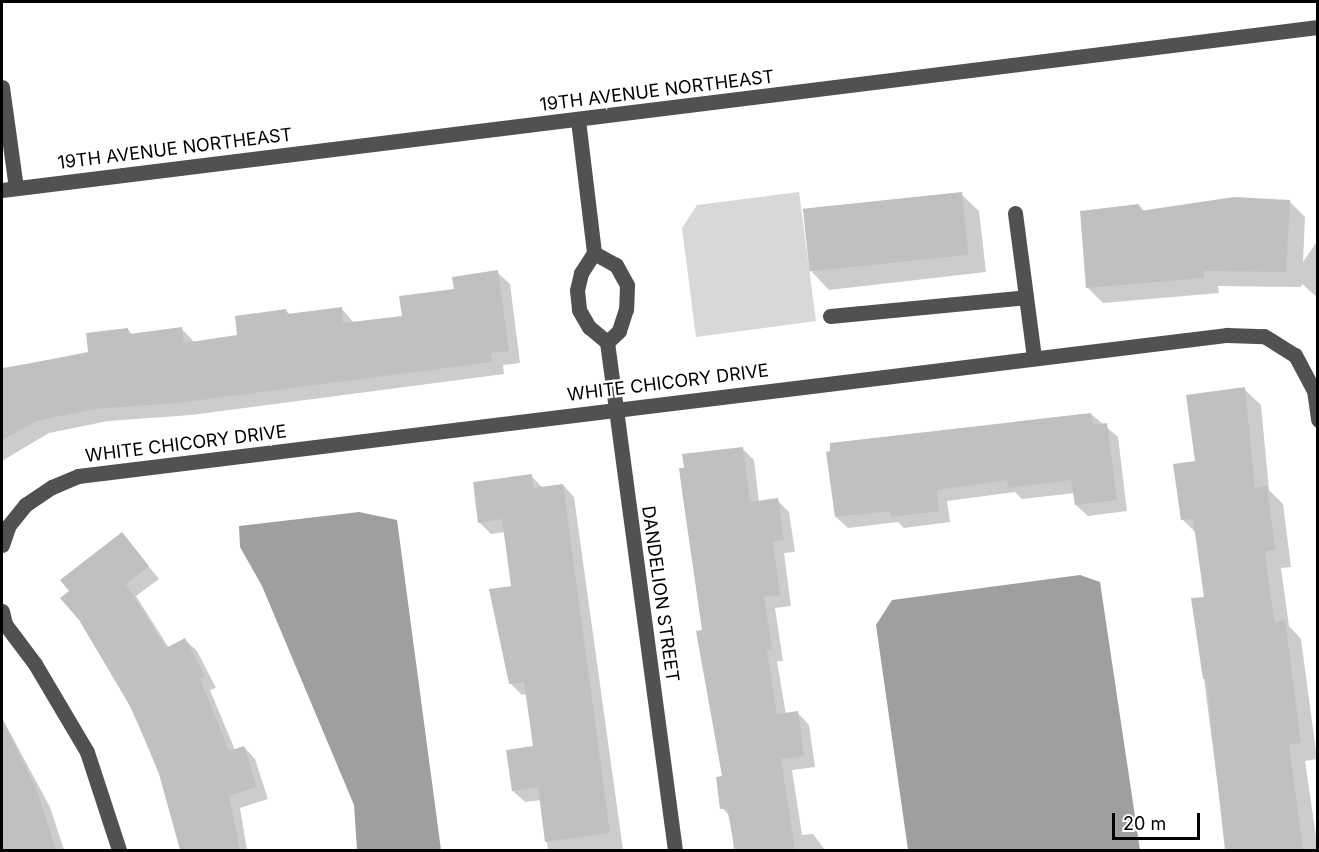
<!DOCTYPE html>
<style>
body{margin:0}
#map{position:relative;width:1319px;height:852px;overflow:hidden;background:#fff;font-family:Inter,sans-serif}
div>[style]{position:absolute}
.green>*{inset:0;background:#d8d8d8}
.water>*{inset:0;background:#9f9f9f}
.shadow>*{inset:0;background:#0003}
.building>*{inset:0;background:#c0c0c0;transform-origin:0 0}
.minor>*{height:15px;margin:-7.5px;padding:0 7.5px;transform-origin:7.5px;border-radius:7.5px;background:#515151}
span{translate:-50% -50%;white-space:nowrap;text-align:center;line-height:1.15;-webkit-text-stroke:5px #fff;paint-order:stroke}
.street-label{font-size:18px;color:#000}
.frame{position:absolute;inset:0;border:3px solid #000;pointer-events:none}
.scale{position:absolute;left:1112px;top:813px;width:88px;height:27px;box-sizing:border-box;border:3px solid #000;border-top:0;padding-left:8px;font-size:18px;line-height:21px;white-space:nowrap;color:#000;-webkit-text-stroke:4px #fff;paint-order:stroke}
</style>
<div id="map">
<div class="green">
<i style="clip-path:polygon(799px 192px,816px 321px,696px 337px,682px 228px,697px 205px)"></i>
</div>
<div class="water">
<i style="clip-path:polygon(359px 512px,397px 520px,441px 850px,357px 850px,354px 805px,262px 586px,240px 547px,239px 526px)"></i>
<i style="clip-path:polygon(1080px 575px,1100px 582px,1140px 850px,908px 850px,876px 625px,892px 600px)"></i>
</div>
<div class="shadow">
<i style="clip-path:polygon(961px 194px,979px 211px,986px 272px,829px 290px,812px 272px)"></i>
<i style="clip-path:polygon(1290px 202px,1305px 217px,1303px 262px,1318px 240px,1318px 298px,1302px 284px,1301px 287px,1218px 286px,1219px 293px,1103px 303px,1087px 287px,1139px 205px,1145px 212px)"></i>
<i style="clip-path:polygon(497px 272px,510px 284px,520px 363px,503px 365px,504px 374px,191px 415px,108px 421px,49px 433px,2px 461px,2px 368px,90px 353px,128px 330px,133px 335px,182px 329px,195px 343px,239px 336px,286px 310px,290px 315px,341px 308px,354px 323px,404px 317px)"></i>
<i style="clip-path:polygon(1244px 389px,1261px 405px,1269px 490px,1283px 504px,1291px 567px,1281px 568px,1289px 626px,1301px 639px,1317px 759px,1305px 761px,1318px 850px,1226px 850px,1204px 679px,1205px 598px,1196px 533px,1182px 519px,1197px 462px)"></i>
<i style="clip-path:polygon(1091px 414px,1118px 437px,1127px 511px,1088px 516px,1076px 505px,1075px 493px,1022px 499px,1015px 492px,947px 501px,950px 522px,904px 528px,898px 522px,848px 528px,836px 517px)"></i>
<i style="clip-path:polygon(742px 448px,754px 460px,759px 502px,777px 500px,789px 512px,795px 552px,784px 553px,791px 606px,775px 608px,783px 661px,777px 661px,786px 715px,798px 713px,809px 725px,815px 767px,792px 770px,802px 835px,813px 834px,825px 850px,734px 850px,730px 816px,722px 808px,723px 777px,698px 632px,703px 631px)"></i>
<i style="clip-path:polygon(531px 476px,543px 488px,563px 485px,574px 497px,623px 850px,548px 850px,541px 800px,525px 802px,513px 791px,534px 747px,527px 694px,522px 695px,510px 683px,491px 590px,513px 587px,505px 532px,491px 534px,479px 522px)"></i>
<i style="clip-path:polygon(122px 534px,159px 579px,136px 596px,169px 648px,185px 640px,197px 651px,216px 688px,210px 690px,235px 750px,244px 747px,255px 759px,268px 799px,240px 808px,247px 850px,182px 850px,160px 773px,116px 676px,71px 591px)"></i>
<i style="clip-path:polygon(2px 718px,50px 807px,64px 850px,2px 850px)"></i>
</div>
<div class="building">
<i style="left:962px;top:192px;width:63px;height:160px;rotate:84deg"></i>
<i style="clip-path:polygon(1234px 197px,1290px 200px,1286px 272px,1204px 271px,1204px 278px,1086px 288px,1080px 211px,1139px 204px,1140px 211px)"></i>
<i style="clip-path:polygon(498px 270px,509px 351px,491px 353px,492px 362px,178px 403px,95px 409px,36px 421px,2px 440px,2px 369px,88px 352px,86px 333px,128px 328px,129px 334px,182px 327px,184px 343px,237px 335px,235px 316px,286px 309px,287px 314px,342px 307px,343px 323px,402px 316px,399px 296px,454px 289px,452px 277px)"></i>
<i style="clip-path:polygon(1245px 387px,1255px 488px,1267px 486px,1270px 508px,1275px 550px,1265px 552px,1273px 614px,1275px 622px,1285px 620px,1301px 743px,1289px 744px,1303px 850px,1225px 850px,1206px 679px,1203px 679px,1191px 598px,1204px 597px,1193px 519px,1181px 520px,1173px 464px,1195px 461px,1186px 395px)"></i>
<i style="clip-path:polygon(1091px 413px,1093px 425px,1107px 423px,1117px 500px,1075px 505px,1071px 480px,1008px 488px,1007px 480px,937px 490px,939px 511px,891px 517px,890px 511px,835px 517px,826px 452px,830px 451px,830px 443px)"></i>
<i style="clip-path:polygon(743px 447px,750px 502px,778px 498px,784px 540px,773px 542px,780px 595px,764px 597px,772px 649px,767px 650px,777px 714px,798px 711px,804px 756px,781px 759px,795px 850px,735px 850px,727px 808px,720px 809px,716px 777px,722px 776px,696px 631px,702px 630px,683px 498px,679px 468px,684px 468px,682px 454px)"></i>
<i style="clip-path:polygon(532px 474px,533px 488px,563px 484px,610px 833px,545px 842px,538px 787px,512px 791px,506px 750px,533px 746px,524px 682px,509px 684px,489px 589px,511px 586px,502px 519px,478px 523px,473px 482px)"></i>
<i style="clip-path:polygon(122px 532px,149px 566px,126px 584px,166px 648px,185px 638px,205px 676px,200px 679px,229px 751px,244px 746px,257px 787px,229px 796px,240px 850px,180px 850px,159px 774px,133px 711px,79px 620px,60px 598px,69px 591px,60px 580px)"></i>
<i style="clip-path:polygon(2px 718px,38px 793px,56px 850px,2px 850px)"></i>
</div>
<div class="minor">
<i style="left:2px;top:87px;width:102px;rotate:82.1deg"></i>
<i style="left:578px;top:120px;width:134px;rotate:83.1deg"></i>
<i style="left:594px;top:253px;width:24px;rotate:123deg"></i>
<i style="left:581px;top:273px;width:17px;rotate:103deg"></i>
<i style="left:577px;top:290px;width:20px;rotate:84deg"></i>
<i style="left:579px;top:310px;width:20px;rotate:60deg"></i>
<i style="left:589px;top:327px;width:23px;rotate:40deg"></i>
<i style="left:607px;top:342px;width:513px;rotate:82.38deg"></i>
<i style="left:2px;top:190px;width:1326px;rotate:-7.06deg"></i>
<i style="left:1015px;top:213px;width:145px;rotate:82.5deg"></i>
<i style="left:594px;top:253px;width:25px;rotate:29deg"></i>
<i style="left:616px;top:265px;width:23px;rotate:61deg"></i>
<i style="left:627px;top:285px;width:24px;rotate:92deg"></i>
<i style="left:626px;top:309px;width:23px;rotate:108deg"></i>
<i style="left:619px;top:331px;width:16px;rotate:137deg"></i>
<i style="left:830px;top:316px;width:197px;rotate:-5.5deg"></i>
<i style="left:2px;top:545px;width:21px;rotate:-71deg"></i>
<i style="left:9px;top:525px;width:26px;rotate:-51deg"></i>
<i style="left:25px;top:505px;width:32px;rotate:-34deg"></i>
<i style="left:52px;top:487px;width:28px;rotate:-23deg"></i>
<i style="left:78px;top:476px;width:1158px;rotate:-7deg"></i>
<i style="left:1227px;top:335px;width:37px;rotate:2deg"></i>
<i style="left:1264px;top:336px;width:36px;rotate:32deg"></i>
<i style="left:1295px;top:355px;width:40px;rotate:62deg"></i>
<i style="left:1314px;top:390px;width:30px;rotate:82deg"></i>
<i style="left:2px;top:611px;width:13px;rotate:77deg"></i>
<i style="left:5px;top:624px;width:50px;rotate:53.1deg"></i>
<i style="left:35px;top:664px;width:102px;rotate:59.4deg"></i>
<i style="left:87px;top:752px;width:103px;rotate:71.9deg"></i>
</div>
<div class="street-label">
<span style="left:657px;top:91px;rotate:-7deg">19TH AVENUE NORTHEAST</span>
<span style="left:175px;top:149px;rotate:-7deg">19TH AVENUE NORTHEAST</span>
<span style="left:668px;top:383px;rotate:-7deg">WHITE CHICORY DRIVE</span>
<span style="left:186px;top:444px;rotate:-7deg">WHITE CHICORY DRIVE</span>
<span style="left:660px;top:594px;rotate:82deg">DANDELION STREET</span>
</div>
<div class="frame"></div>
<div class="scale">20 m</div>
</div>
